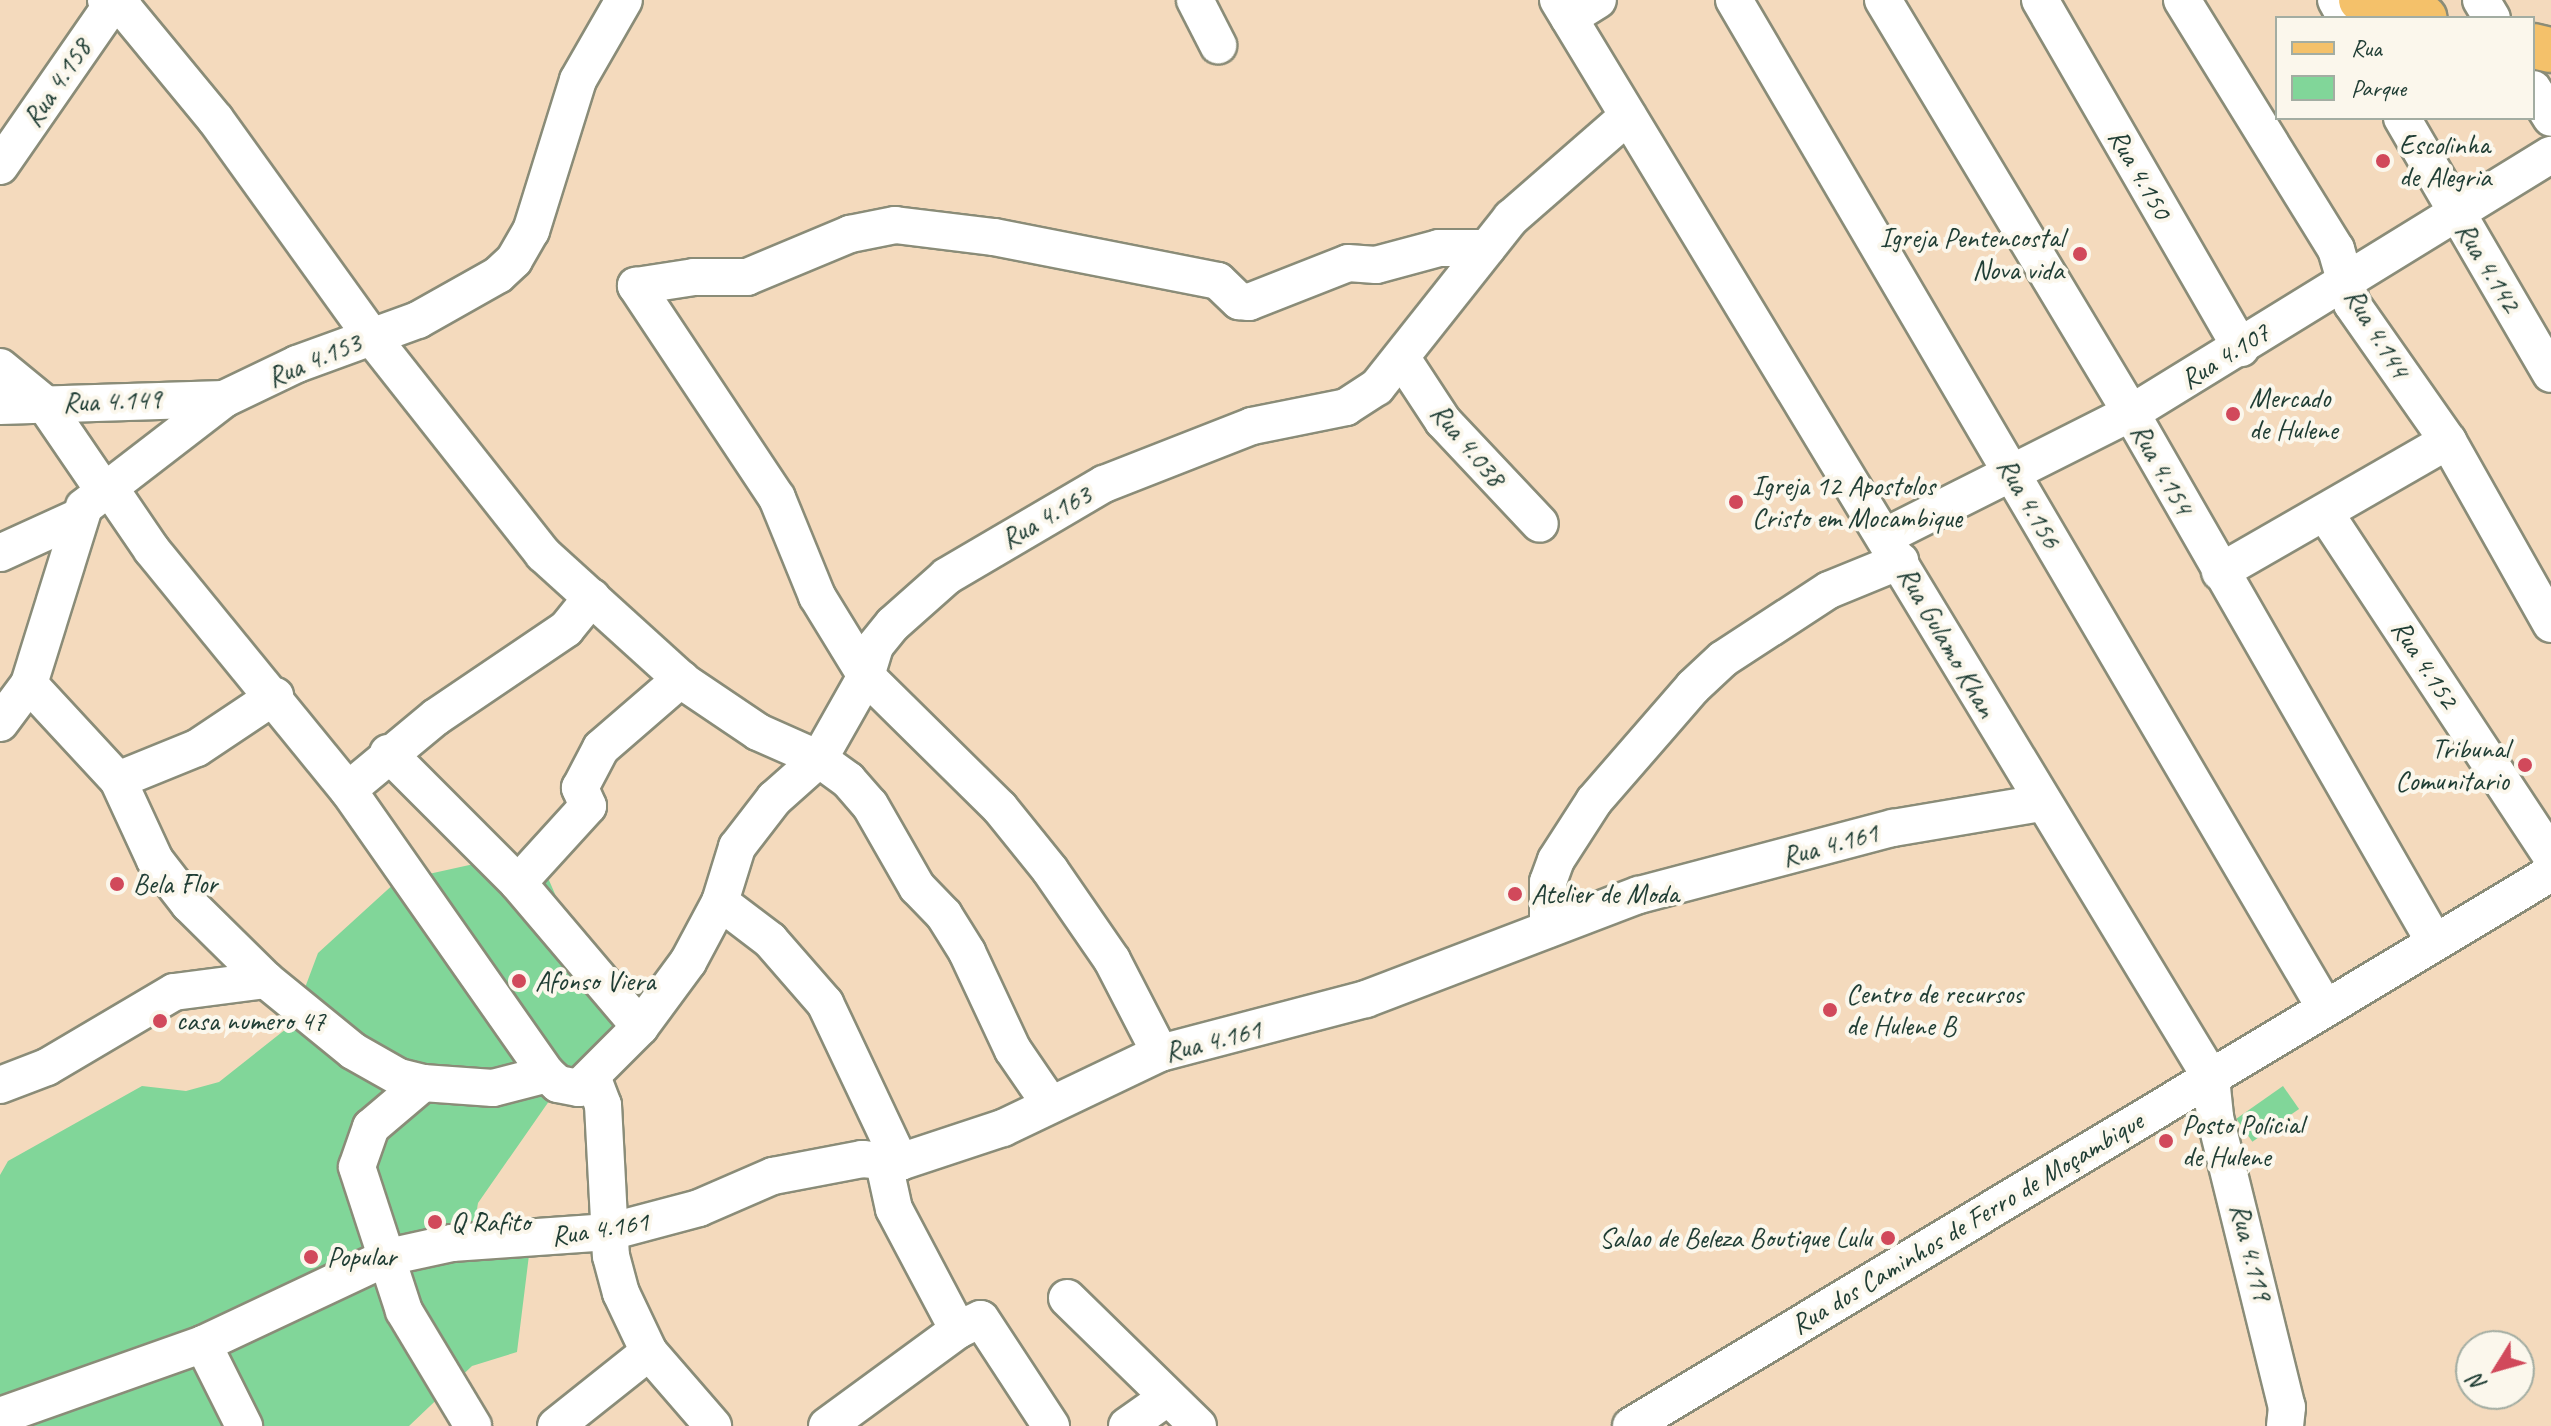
<!DOCTYPE html>
<meta charset="utf-8">
<style>
body{margin:0}
#map{position:relative;width:2551px;height:1426px;overflow:hidden;background:#f4dabd;font-family:Caveat,sans-serif}
div>[style]{position:absolute}
.green>*{inset:0;background:#81d699;transform-origin:0 0}
.roads{filter:drop-shadow(2px 0 #8a8c78) drop-shadow(-2px 0 #8a8c78) drop-shadow(0 2px #8a8c78) drop-shadow(0 -2px #8a8c78)}
.minor>*{height:36px;margin:-18px;padding:0 18px;transform-origin:18px;border-radius:18px;background:#fff}
.major>*{height:44px;margin:-22px;padding:0 22px;transform-origin:22px;border-radius:22px;background:#f4c16a}
.dots>*{width:22px;height:22px;translate:-50% -50%;box-sizing:border-box;border:4px solid #fbf7ec;border-radius:50%}
span{translate:-50% -50%;white-space:nowrap;text-align:center;line-height:1.15;-webkit-text-stroke:8px #fbf7ec;paint-order:stroke}
.street-label{font-size:28px;color:#1f3d34}
.poi-label{font-size:28px;color:#1f3d34}
.left{translate:0 -50%;text-align:left}
.right{translate:-100% -50%;text-align:right}
.legend{position:absolute;left:2275px;top:16px;width:260px;height:104px;box-sizing:border-box;background:#fbf7ec;border:2px solid #a3ada2;margin:0;padding:10px 14px;list-style:none;font-size:24px;color:#1f3d34}
.legend li{display:flex;align-items:center;gap:16px;height:40px}
.legend b{width:40px;border:2px solid #a3ada2}
.north{position:absolute;left:2455px;top:1330px;width:80px;height:80px;box-sizing:border-box;background:#fbf7ec;border:2px solid #a3ada2;border-radius:50%;rotate:233deg;font-size:22px;font-weight:700;line-height:32px;text-align:center;color:#1f3d34}
.north::after{content:'';display:block;margin:auto;width:28px;height:36px;background:#d1495b;clip-path:polygon(50% 0,100% 100%,50% 72%,0 100%)}
</style>
<div id="map">
<div class="green">
<i style="clip-path:polygon(492px 860px,545px 871px,585px 963px,622px 1018px,570px 1071px,478px 1203px,470px 1252px,530px 1247px,517px 1352px,472px 1366px,409px 1426px,0 1426px,0 1175px,8px 1161px,142px 1086px,186px 1091px,219px 1082px,291px 1025px,318px 953px,397px 881px)"></i>
<i style="left:2283px;top:1086px;width:28px;height:57px;rotate:55deg"></i>
</div>
<div class="roads">
<div class="minor">
<i style="left:106px;top:0;width:23px;rotate:29deg"></i>
<i style="left:126px;top:11px;width:141px;rotate:50.5deg"></i>
<i style="left:216px;top:120px;width:266px;rotate:54.3deg"></i>
<i style="left:371px;top:336px;width:278px;rotate:51.7deg"></i>
<i style="left:543px;top:554px;width:190px;rotate:42.2deg"></i>
<i style="left:684px;top:682px;width:89px;rotate:34deg"></i>
<i style="left:758px;top:732px;width:67px;rotate:23.9deg"></i>
<i style="left:819px;top:759px;width:36px;rotate:36deg"></i>
<i style="left:848px;top:780px;width:33px;rotate:49deg"></i>
<i style="left:870px;top:805px;width:95px;rotate:60.2deg"></i>
<i style="left:917px;top:887px;width:39px;rotate:46deg"></i>
<i style="left:944px;top:915px;width:44px;rotate:58.1deg"></i>
<i style="left:967px;top:952px;width:108px;rotate:64.9deg"></i>
<i style="left:1013px;top:1050px;width:65px;rotate:55.6deg"></i>
<i style="left:1195px;top:0;width:51px;rotate:62.9deg"></i>
<i style="left:1558px;top:0;width:1260px;rotate:58.79deg"></i>
<i style="left:2211px;top:1078px;width:39px;rotate:84deg"></i>
<i style="left:2215px;top:1117px;width:299px;rotate:76.1deg"></i>
<i style="left:2287px;top:1407px;width:19px;rotate:96deg"></i>
<i style="left:1734px;top:0;width:1166px;rotate:59.61deg"></i>
<i style="left:1883px;top:0;width:482px;rotate:59deg"></i>
<i style="left:2131px;top:413px;width:609px;rotate:60.15deg"></i>
<i style="left:2040px;top:0;width:402px;rotate:60deg"></i>
<i style="left:2182px;top:0;width:293px;rotate:58.3deg"></i>
<i style="left:2336px;top:249px;width:57px;rotate:73.8deg"></i>
<i style="left:2352px;top:304px;width:167px;rotate:55deg"></i>
<i style="left:2448px;top:441px;width:210px;rotate:60.6deg"></i>
<i style="left:2336px;top:0;width:21px;rotate:61deg"></i>
<i style="left:2481px;top:0;width:21px;rotate:59deg"></i>
<i style="left:1569px;top:18px;width:34px;rotate:-32deg"></i>
<i style="left:2533px;top:89px;width:34px;rotate:58deg"></i>
<i style="left:2402px;top:118px;width:296px;rotate:59.8deg"></i>
<i style="left:0;top:166px;width:202px;rotate:-55.3deg"></i>
<i style="left:1403px;top:360px;width:73px;rotate:56.7deg"></i>
<i style="left:1443px;top:421px;width:141px;rotate:46.7deg"></i>
<i style="left:0;top:367px;width:57px;rotate:39.3deg"></i>
<i style="left:44px;top:403px;width:107px;rotate:55.7deg"></i>
<i style="left:0;top:406px;width:224px;rotate:-1.8deg"></i>
<i style="left:109px;top:487px;width:76px;rotate:55.7deg"></i>
<i style="left:152px;top:550px;width:310px;rotate:50.8deg"></i>
<i style="left:348px;top:790px;width:347px;rotate:55deg"></i>
<i style="left:547px;top:1074px;width:15px;rotate:42deg"></i>
<i style="left:558px;top:1084px;width:21px;rotate:11deg"></i>
<i style="left:579px;top:1088px;width:86px;rotate:-45deg"></i>
<i style="left:640px;top:1027px;width:81px;rotate:-53.6deg"></i>
<i style="left:688px;top:962px;width:68px;rotate:-61.9deg"></i>
<i style="left:720px;top:902px;width:58px;rotate:-72.8deg"></i>
<i style="left:737px;top:847px;width:61px;rotate:-52.4deg"></i>
<i style="left:774px;top:799px;width:60px;rotate:-41.6deg"></i>
<i style="left:819px;top:759px;width:95px;rotate:-60.5deg"></i>
<i style="left:866px;top:676px;width:31px;rotate:-73deg"></i>
<i style="left:875px;top:646px;width:28px;rotate:-51deg"></i>
<i style="left:893px;top:624px;width:72px;rotate:-41.6deg"></i>
<i style="left:947px;top:576px;width:182px;rotate:-30.4deg"></i>
<i style="left:1104px;top:484px;width:159px;rotate:-21.4deg"></i>
<i style="left:1252px;top:426px;width:96px;rotate:-11.4deg"></i>
<i style="left:1346px;top:407px;width:37px;rotate:-33deg"></i>
<i style="left:1377px;top:387px;width:216px;rotate:-51.6deg"></i>
<i style="left:1511px;top:218px;width:155px;rotate:-41.1deg"></i>
<i style="left:2325px;top:513px;width:411px;rotate:56.6deg"></i>
<i style="left:1886px;top:536px;width:274px;rotate:-26.7deg"></i>
<i style="left:2131px;top:413px;width:493px;rotate:-31.6deg"></i>
<i style="left:0;top:553px;width:87px;rotate:-24.5deg"></i>
<i style="left:2220px;top:572px;width:263px;rotate:-29.9deg"></i>
<i style="left:29px;top:684px;width:131px;rotate:47.2deg"></i>
<i style="left:118px;top:780px;width:88px;rotate:65.2deg"></i>
<i style="left:155px;top:860px;width:56px;rotate:52.3deg"></i>
<i style="left:189px;top:904px;width:108px;rotate:44.6deg"></i>
<i style="left:266px;top:980px;width:112px;rotate:39.2deg"></i>
<i style="left:353px;top:1051px;width:53px;rotate:29.5deg"></i>
<i style="left:399px;top:1077px;width:25px;rotate:14deg"></i>
<i style="left:423px;top:1083px;width:70px;rotate:4.1deg"></i>
<i style="left:493px;top:1088px;width:56px;rotate:-14.5deg"></i>
<i style="left:0;top:723px;width:49px;rotate:-53.4deg"></i>
<i style="left:29px;top:684px;width:185px;rotate:-72.7deg"></i>
<i style="left:84px;top:507px;width:177px;rotate:-37.6deg"></i>
<i style="left:224px;top:399px;width:81px;rotate:-25.6deg"></i>
<i style="left:297px;top:364px;width:129px;rotate:-20deg"></i>
<i style="left:418px;top:320px;width:92px;rotate:-29.4deg"></i>
<i style="left:498px;top:275px;width:22px;rotate:-43deg"></i>
<i style="left:514px;top:260px;width:34px;rotate:-60deg"></i>
<i style="left:531px;top:231px;width:158px;rotate:-72.7deg"></i>
<i style="left:578px;top:80px;width:92px;rotate:-60.1deg"></i>
<i style="left:388px;top:753px;width:184px;rotate:45deg"></i>
<i style="left:518px;top:883px;width:189px;rotate:49.7deg"></i>
<i style="left:118px;top:780px;width:85px;rotate:-22.1deg"></i>
<i style="left:197px;top:748px;width:94px;rotate:-33.7deg"></i>
<i style="left:348px;top:790px;width:114px;rotate:-39.7deg"></i>
<i style="left:436px;top:717px;width:157px;rotate:-34.1deg"></i>
<i style="left:566px;top:629px;width:41px;rotate:-50.9deg"></i>
<i style="left:518px;top:883px;width:104px;rotate:-47.7deg"></i>
<i style="left:588px;top:806px;width:20px;rotate:-114deg"></i>
<i style="left:580px;top:788px;width:45px;rotate:-62.3deg"></i>
<i style="left:601px;top:748px;width:106px;rotate:-40.8deg"></i>
<i style="left:720px;top:902px;width:63px;rotate:37.2deg"></i>
<i style="left:770px;top:940px;width:84px;rotate:48.9deg"></i>
<i style="left:825px;top:1003px;width:176px;rotate:64.7deg"></i>
<i style="left:1548px;top:929px;width:47px;rotate:-90deg"></i>
<i style="left:1548px;top:882px;width:23px;rotate:-70deg"></i>
<i style="left:1556px;top:860px;width:70px;rotate:-57.2deg"></i>
<i style="left:1594px;top:801px;width:151px;rotate:-49deg"></i>
<i style="left:1693px;top:687px;width:41px;rotate:-43deg"></i>
<i style="left:1723px;top:659px;width:126px;rotate:-33.1deg"></i>
<i style="left:1829px;top:590px;width:77px;rotate:-22.2deg"></i>
<i style="left:1160px;top:1053px;width:105px;rotate:-117.3deg"></i>
<i style="left:1112px;top:960px;width:109px;rotate:-124.6deg"></i>
<i style="left:1050px;top:870px;width:80px;rotate:-128.9deg"></i>
<i style="left:1000px;top:808px;width:188px;rotate:-135.4deg"></i>
<i style="left:866px;top:676px;width:94px;rotate:-121.5deg"></i>
<i style="left:817px;top:596px;width:106px;rotate:-112.2deg"></i>
<i style="left:777px;top:498px;width:255px;rotate:-123.6deg"></i>
<i style="left:636px;top:286px;width:59px;rotate:-8.8deg"></i>
<i style="left:694px;top:277px;width:53px"></i>
<i style="left:747px;top:277px;width:112px;rotate:-22.7deg"></i>
<i style="left:850px;top:234px;width:46px;rotate:-11.3deg"></i>
<i style="left:895px;top:225px;width:100px;rotate:6.9deg"></i>
<i style="left:994px;top:237px;width:228px;rotate:11.1deg"></i>
<i style="left:1218px;top:281px;width:29px;rotate:44deg"></i>
<i style="left:1239px;top:301px;width:10px;rotate:6deg"></i>
<i style="left:1249px;top:302px;width:106px;rotate:-21.5deg"></i>
<i style="left:1348px;top:263px;width:28px;rotate:4deg"></i>
<i style="left:1376px;top:265px;width:65px;rotate:-15.1deg"></i>
<i style="left:1439px;top:248px;width:48px"></i>
<i style="left:593px;top:1079px;width:28px;rotate:69deg"></i>
<i style="left:603px;top:1105px;width:151px;rotate:87deg"></i>
<i style="left:611px;top:1256px;width:38px;rotate:75deg"></i>
<i style="left:621px;top:1293px;width:65px;rotate:64.6deg"></i>
<i style="left:649px;top:1352px;width:98px;rotate:49.1deg"></i>
<i style="left:423px;top:1083px;width:68px;rotate:139.8deg"></i>
<i style="left:371px;top:1127px;width:42px;rotate:109.3deg"></i>
<i style="left:357px;top:1167px;width:151px;rotate:71.9deg"></i>
<i style="left:404px;top:1311px;width:134px;rotate:59deg"></i>
<i style="left:0;top:1085px;width:50px;rotate:-21deg"></i>
<i style="left:47px;top:1067px;width:147px;rotate:-30.6deg"></i>
<i style="left:174px;top:992px;width:93px;rotate:-7.4deg"></i>
<i style="left:883px;top:1159px;width:51px;rotate:77.6deg"></i>
<i style="left:894px;top:1209px;width:137px;rotate:62.1deg"></i>
<i style="left:1067px;top:1298px;width:183px;rotate:44.3deg"></i>
<i style="left:203px;top:1344px;width:92px;rotate:63.4deg"></i>
<i style="left:0;top:1416px;width:215px;rotate:-19.5deg"></i>
<i style="left:203px;top:1344px;width:204px;rotate:-25.2deg"></i>
<i style="left:388px;top:1257px;width:66px;rotate:-12.3deg"></i>
<i style="left:452px;top:1243px;width:157px;rotate:-4deg"></i>
<i style="left:609px;top:1232px;width:93px;rotate:-14.9deg"></i>
<i style="left:699px;top:1208px;width:81px;rotate:-23.4deg"></i>
<i style="left:773px;top:1176px;width:91px;rotate:-10.8deg"></i>
<i style="left:862px;top:1159px;width:38px;rotate:5deg"></i>
<i style="left:900px;top:1162px;width:108px;rotate:-18.3deg"></i>
<i style="left:1003px;top:1128px;width:174px;rotate:-25.5deg"></i>
<i style="left:1160px;top:1053px;width:213px;rotate:-14.7deg"></i>
<i style="left:1366px;top:999px;width:292px;rotate:-20.9deg"></i>
<i style="left:1639px;top:895px;width:263px;rotate:-14.8deg"></i>
<i style="left:1893px;top:828px;width:150px;rotate:-9.6deg"></i>
<i style="left:556px;top:1426px;width:119px;rotate:-38.5deg"></i>
<i style="left:827px;top:1426px;width:162px;rotate:-36.2deg"></i>
<i style="left:958px;top:1330px;width:25px;rotate:-26deg"></i>
<i style="left:981px;top:1319px;width:128px;rotate:56.8deg"></i>
<i style="left:1127px;top:1426px;width:50px;rotate:-35.3deg"></i>
<i style="left:1631px;top:1426px;width:1073px;rotate:-31.01deg"></i>
</div>
<div class="major">
<i style="left:2361px;top:0;width:66px;rotate:15.7deg"></i>
<i style="left:2533px;top:46px;width:18px;rotate:13deg"></i>
</div>
</div>
<div class="dots">
<i style="left:2383px;top:161px;background:#d1495b"></i>
<i style="left:2080px;top:254px;background:#d1495b"></i>
<i style="left:2233px;top:414px;background:#d1495b"></i>
<i style="left:1736px;top:502px;background:#d1495b"></i>
<i style="left:2525px;top:765px;background:#d1495b"></i>
<i style="left:117px;top:884px;background:#d1495b"></i>
<i style="left:1515px;top:894px;background:#d1495b"></i>
<i style="left:519px;top:981px;background:#d1495b"></i>
<i style="left:1830px;top:1010px;background:#d1495b"></i>
<i style="left:160px;top:1021px;background:#d1495b"></i>
<i style="left:2166px;top:1141px;background:#d1495b"></i>
<i style="left:435px;top:1222px;background:#d1495b"></i>
<i style="left:1888px;top:1238px;background:#d1495b"></i>
<i style="left:311px;top:1257px;background:#d1495b"></i>
</div>
<div class="street-label">
<span style="left:57px;top:83px;rotate:-56deg">Rua 4.158</span>
<span style="left:2140px;top:174px;rotate:60deg">Rua 4.150</span>
<span style="left:2488px;top:267px;rotate:59deg">Rua 4.142</span>
<span style="left:2377px;top:333px;rotate:59deg">Rua 4.144</span>
<span style="left:2225px;top:356px;rotate:-32deg">Rua 4.107</span>
<span style="left:314px;top:360px;rotate:-23deg">Rua 4.153</span>
<span style="left:112px;top:401px;rotate:-2deg">Rua 4.149</span>
<span style="left:1468px;top:445px;rotate:50deg">Rua 4.038</span>
<span style="left:2162px;top:469px;rotate:61deg">Rua 4.154</span>
<span style="left:2029px;top:503px;rotate:60deg">Rua 4.156</span>
<span style="left:1046px;top:517px;rotate:-30deg">Rua 4.163</span>
<span style="left:1947px;top:642px;rotate:60deg">Rua Gulamo Khan</span>
<span style="left:2425px;top:664px;rotate:57deg">Rua 4.152</span>
<span style="left:1830px;top:845px;rotate:-15deg">Rua 4.161</span>
<span style="left:1213px;top:1041px;rotate:-14deg">Rua 4.161</span>
<span style="left:1967px;top:1223px;rotate:-31deg">Rua dos Caminhos de Ferro de Moçambique</span>
<span style="left:600px;top:1229px;rotate:-9deg">Rua 4.161</span>
<span style="left:2251px;top:1252px;rotate:76deg">Rua 4.119</span>
</div>
<div class="poi-label">
<span class="left" style="left:2399px;top:161px">Escolinha<br>de Alegria</span>
<span class="right" style="left:2064px;top:254px">Igreja Pentencostal<br>Nova vida</span>
<span class="left" style="left:2249px;top:414px">Mercado<br>de Hulene</span>
<span class="left" style="left:1752px;top:502px">Igreja 12 Apostolos<br>Cristo em Mocambique</span>
<span class="right" style="left:2509px;top:765px">Tribunal<br>Comunitario</span>
<span class="left" style="left:133px;top:884px">Bela Flor</span>
<span class="left" style="left:1531px;top:894px">Atelier de Moda</span>
<span class="left" style="left:535px;top:981px">Afonso Viera</span>
<span class="left" style="left:1846px;top:1010px">Centro de recursos<br>de Hulene B</span>
<span class="left" style="left:176px;top:1021px">casa numero 47</span>
<span class="left" style="left:2182px;top:1141px">Posto Policial<br>de Hulene</span>
<span class="left" style="left:451px;top:1222px">Q Rafito</span>
<span class="right" style="left:1872px;top:1238px">Salao de Beleza Boutique Lulu</span>
<span class="left" style="left:327px;top:1257px">Popular</span>
</div>
<ul class="legend">
<li><b style="height:10px;background:#f4c16a"></b>Rua</li>
<li><b style="height:22px;background:#81d699"></b>Parque</li>
</ul>
<div class="north">N</div>
</div>
